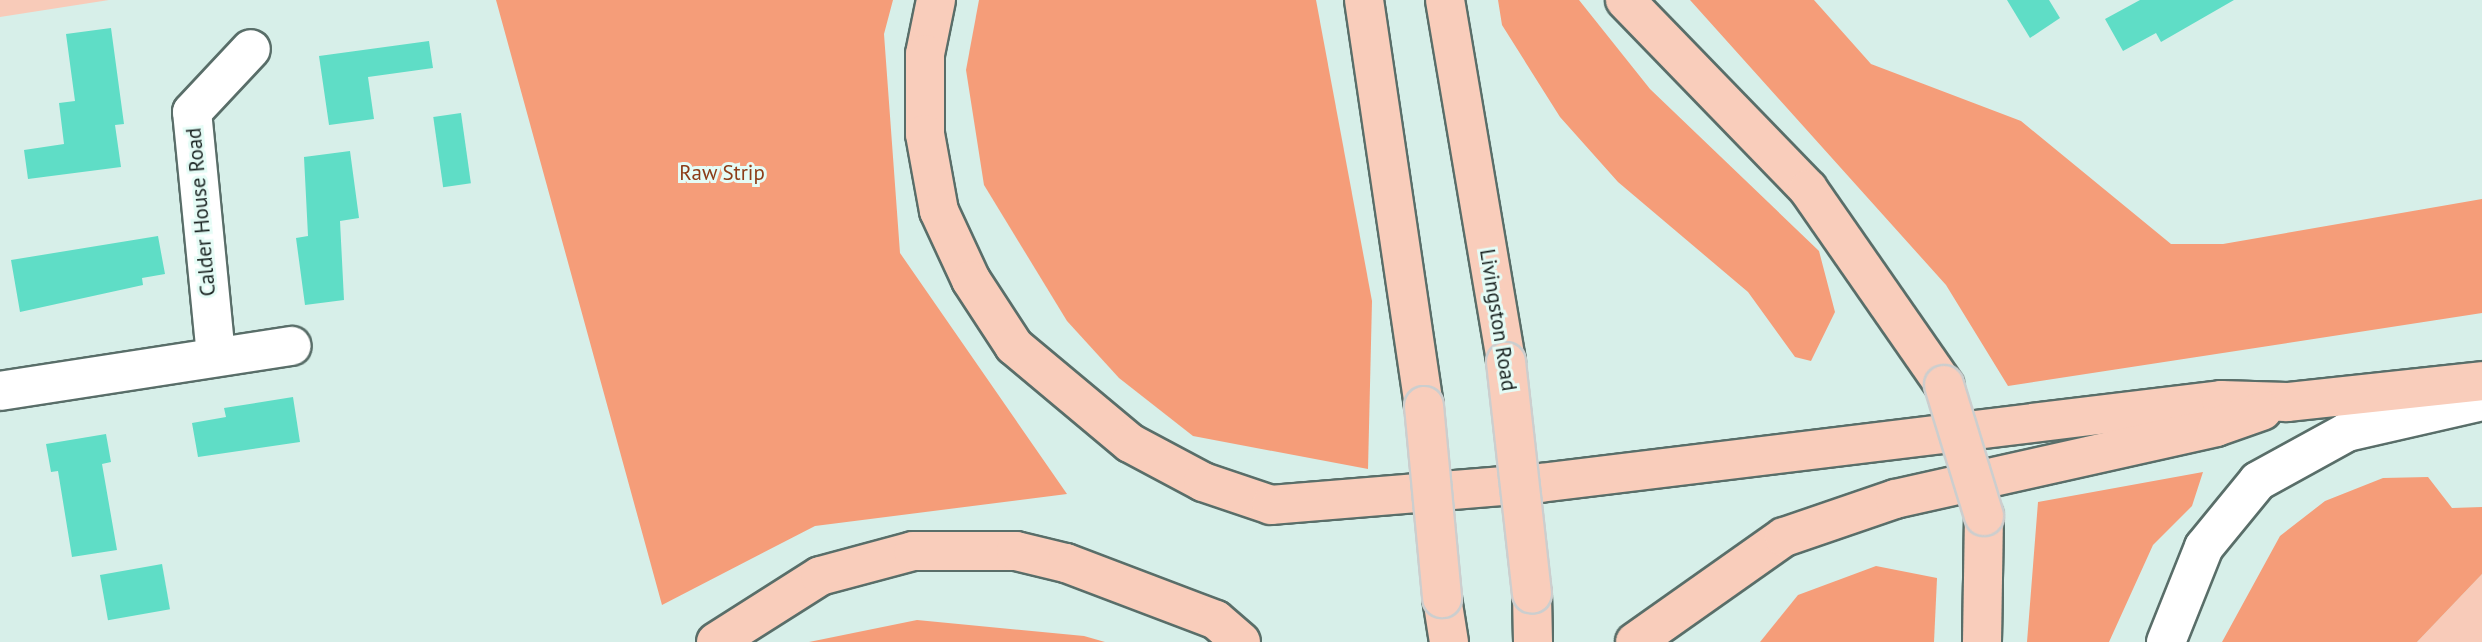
<!DOCTYPE html>
<style>
body{margin:0}
#map{position:relative;width:2482px;height:642px;overflow:hidden;background:#d7efe9;font-family:"PT Sans",sans-serif}
div>[style]{position:absolute}
.green>*{inset:0;background:#f8cbb9}
.forest>*{inset:0;background:#f59d79}
.building>*{inset:0;background:#5fddc6;transform-origin:0 0}
.roads{filter:drop-shadow(2px 0 #596e69) drop-shadow(-2px 0 #596e69) drop-shadow(0 2px #596e69) drop-shadow(0 -2px #596e69)}
.minor>*{height:38px;margin:-19px;padding:0 19px;transform-origin:19px;border-radius:19px;background:#fff}
.major>*{height:38px;margin:-19px;padding:0 19px;transform-origin:19px;border-radius:19px;background:#f9cdbb}
.bridges{filter:drop-shadow(2px 0 #cccece) drop-shadow(-2px 0 #cccece) drop-shadow(0 2px #cccece) drop-shadow(0 -2px #cccece)}
.major-bridge>*{height:38px;margin:-19px;padding:0 19px;transform-origin:19px;border-radius:19px;background:#f9cdbb}
span{translate:-50% -50%;white-space:nowrap;text-align:center;line-height:1.15;-webkit-text-stroke:6px #e5fcf6;paint-order:stroke}
.park-label{font-size:21px;color:#8c3d18}
.street-label{font-size:21px;color:#18211f}
</style>
<div id="map">
<div class="green">
<i style="clip-path:polygon(0 0,109px 0,0 17px)"></i>
<i style="clip-path:polygon(2482px 574px,2482px 642px,2417px 642px)"></i>
</div>
<div class="forest">
<i style="clip-path:polygon(496px 0,893px 0,884px 34px,900px 253px,1067px 494px,815px 526px,662px 605px)"></i>
<i style="clip-path:polygon(979px 0,1316px 0,1372px 301px,1368px 469px,1193px 436px,1119px 378px,1067px 321px,984px 185px,966px 70px)"></i>
<i style="clip-path:polygon(1498px 0,1579px 0,1650px 89px,1819px 251px,1835px 312px,1811px 361px,1795px 357px,1748px 292px,1618px 182px,1560px 117px,1502px 25px)"></i>
<i style="clip-path:polygon(1690px 0,1814px 0,1871px 64px,2021px 121px,2171px 244px,2223px 244px,2482px 199px,2482px 313px,2008px 386px,1946px 285px)"></i>
<i style="clip-path:polygon(2203px 472px,2192px 506px,2153px 545px,2109px 642px,2027px 642px,2038px 502px)"></i>
<i style="clip-path:polygon(2428px 477px,2452px 508px,2482px 507px,2482px 574px,2417px 642px,2222px 642px,2280px 536px,2325px 501px,2383px 478px)"></i>
<i style="clip-path:polygon(1876px 566px,1937px 578px,1934px 642px,1760px 642px,1798px 595px)"></i>
<i style="clip-path:polygon(917px 620px,1084px 636px,1105px 642px,809px 642px)"></i>
</div>
<div class="building">
<i style="clip-path:polygon(2007px 0,2049px 0,2060px 18px,2030px 38px)"></i>
<i style="clip-path:polygon(2140px 0,2234px 0,2161px 42px,2156px 33px,2123px 51px,2105px 19px)"></i>
<i style="clip-path:polygon(111px 28px,124px 124px,115px 125px,121px 167px,28px 179px,24px 150px,64px 144px,59px 103px,75px 101px,66px 34px)"></i>
<i style="clip-path:polygon(429px 41px,433px 68px,368px 77px,374px 119px,329px 125px,319px 56px)"></i>
<i style="left:461px;top:113px;width:71px;height:28px;rotate:82deg"></i>
<i style="clip-path:polygon(350px 151px,359px 218px,340px 221px,344px 300px,305px 305px,296px 238px,308px 236px,304px 157px)"></i>
<i style="clip-path:polygon(158px 236px,165px 274px,142px 278px,143px 285px,20px 312px,11px 260px)"></i>
<i style="clip-path:polygon(293px 397px,300px 442px,198px 457px,192px 423px,226px 417px,224px 408px)"></i>
<i style="clip-path:polygon(106px 434px,111px 462px,102px 464px,117px 550px,72px 557px,58px 471px,51px 472px,46px 444px)"></i>
<i style="left:162px;top:564px;width:46px;height:63px;rotate:80deg"></i>
</div>
<div class="roads">
<div class="minor">
<i style="left:216px;top:356px;width:245px;rotate:-95.6deg"></i>
<i style="left:192px;top:112px;width:86px;rotate:-46.9deg"></i>
<i style="left:0;top:391px;width:295px;rotate:-8.8deg"></i>
<i style="left:2166px;top:642px;width:102px;rotate:-68.2deg"></i>
<i style="left:2204px;top:547px;width:85px;rotate:-50.7deg"></i>
<i style="left:2258px;top:481px;width:102px;rotate:-28.8deg"></i>
<i style="left:2347px;top:432px;width:139px;rotate:-12.9deg"></i>
</div>
<div class="major">
<i style="left:936px;top:0;width:55px;rotate:101.5deg"></i>
<i style="left:925px;top:54px;width:80px;rotate:90deg"></i>
<i style="left:925px;top:134px;width:78px;rotate:79.7deg"></i>
<i style="left:939px;top:211px;width:76px;rotate:65.1deg"></i>
<i style="left:971px;top:280px;width:79px;rotate:56.9deg"></i>
<i style="left:1014px;top:346px;width:151px;rotate:39.9deg"></i>
<i style="left:1130px;top:443px;width:83px;rotate:28.1deg"></i>
<i style="left:1203px;top:482px;width:72px;rotate:18.7deg"></i>
<i style="left:1271px;top:505px;width:270px;rotate:-4.7deg"></i>
<i style="left:1540px;top:483px;width:686px;rotate:-6.95deg"></i>
<i style="left:2221px;top:400px;width:66px;rotate:1.7deg"></i>
<i style="left:2287px;top:402px;width:196px;rotate:-6.1deg"></i>
<i style="left:1364px;top:0;width:410px;rotate:81.6deg"></i>
<i style="left:1445px;top:0;width:367px;rotate:80.4deg"></i>
<i style="left:1625px;top:0;width:263px;rotate:45.9deg"></i>
<i style="left:1808px;top:189px;width:239px;rotate:55.2deg"></i>
<i style="left:1532px;top:594px;width:48px;rotate:88.8deg"></i>
<i style="left:1442px;top:598px;width:45px;rotate:81deg"></i>
<i style="left:716px;top:642px;width:123px;rotate:-32.4deg"></i>
<i style="left:820px;top:576px;width:96px;rotate:-15deg"></i>
<i style="left:913px;top:551px;width:103px"></i>
<i style="left:1016px;top:551px;width:51px;rotate:13.5deg"></i>
<i style="left:1066px;top:563px;width:160px;rotate:20.8deg"></i>
<i style="left:1216px;top:620px;width:33px;rotate:41deg"></i>
<i style="left:1635px;top:642px;width:182px;rotate:-35.2deg"></i>
<i style="left:1784px;top:537px;width:117px;rotate:-18.9deg"></i>
<i style="left:1895px;top:499px;width:329px;rotate:-12.6deg"></i>
<i style="left:2216px;top:427px;width:49px;rotate:-19.2deg"></i>
<i style="left:1982px;top:642px;width:126px;rotate:-89.1deg"></i>
</div>
</div>
<div class="bridges">
<div class="major-bridge">
<i style="left:1506px;top:362px;width:233px;rotate:83.6deg"></i>
<i style="left:1944px;top:385px;width:137px;rotate:73deg"></i>
<i style="left:1424px;top:406px;width:193px;rotate:84.6deg"></i>
</div>
</div>
<div class="park-label">
<span style="left:722px;top:173px">Raw Strip</span>
</div>
<div class="street-label">
<span style="left:201px;top:212px;rotate:-95deg">Calder House Road</span>
<span style="left:1498px;top:320px;rotate:81deg">Livingston Road</span>
</div>
</div>
